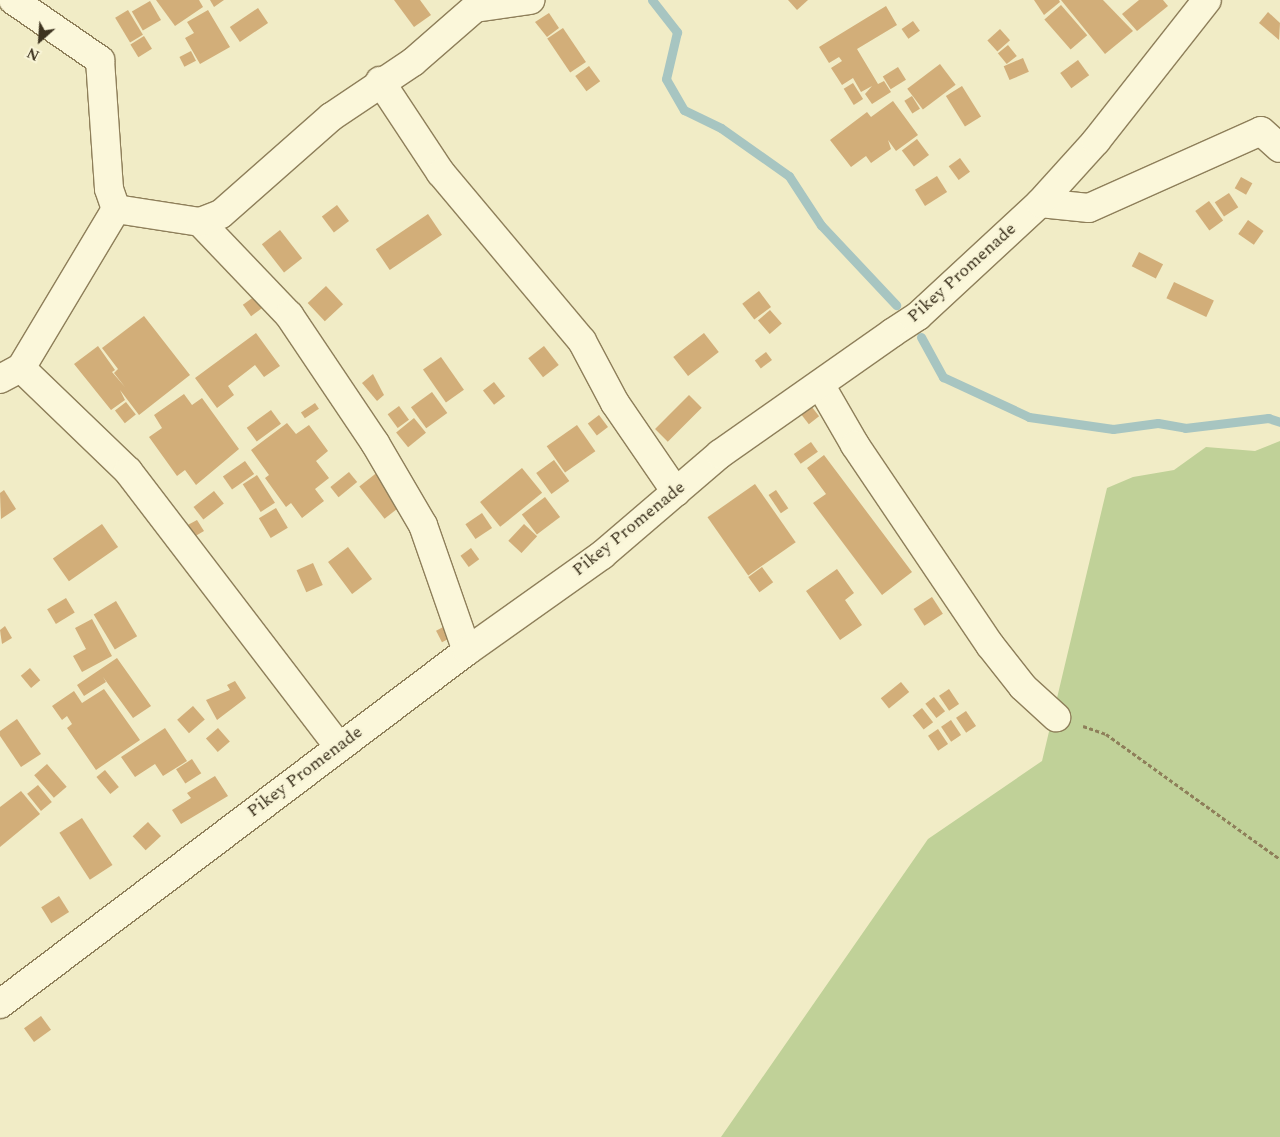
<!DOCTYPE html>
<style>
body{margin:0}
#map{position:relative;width:1280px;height:1137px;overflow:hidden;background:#f1ecc6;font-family:Spectral,serif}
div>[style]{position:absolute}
.green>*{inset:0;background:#c0d198}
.stream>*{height:9px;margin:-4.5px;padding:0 4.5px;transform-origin:4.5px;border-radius:4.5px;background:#a7c5c1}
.building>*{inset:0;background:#d2ae79;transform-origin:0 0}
.path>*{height:3px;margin-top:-1.5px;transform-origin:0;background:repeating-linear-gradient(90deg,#8e7f5a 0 4px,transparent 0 6.5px)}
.roads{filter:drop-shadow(1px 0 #8e7f5a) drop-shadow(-1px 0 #8e7f5a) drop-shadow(0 1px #8e7f5a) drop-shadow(0 -1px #8e7f5a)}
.minor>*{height:28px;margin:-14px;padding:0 14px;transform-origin:14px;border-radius:14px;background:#fbf7da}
.tertiary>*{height:28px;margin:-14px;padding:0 14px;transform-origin:14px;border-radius:14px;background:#fbf7da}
span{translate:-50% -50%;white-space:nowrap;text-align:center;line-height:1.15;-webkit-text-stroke:4.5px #f8f4d6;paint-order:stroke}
.street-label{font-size:18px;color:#3d331f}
.north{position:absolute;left:15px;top:15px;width:50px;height:50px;-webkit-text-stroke:4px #f8f4d6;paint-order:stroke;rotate:206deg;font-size:14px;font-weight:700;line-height:20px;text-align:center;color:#3d331f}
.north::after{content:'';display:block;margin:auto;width:18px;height:22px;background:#3d331f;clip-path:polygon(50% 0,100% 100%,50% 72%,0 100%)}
</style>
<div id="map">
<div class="green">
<i style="clip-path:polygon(1280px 441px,1280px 1137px,721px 1137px,928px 839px,1042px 761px,1107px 488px,1133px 477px,1174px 470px,1206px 447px,1255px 451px)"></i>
</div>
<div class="stream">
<i style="left:652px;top:0;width:41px;rotate:52deg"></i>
<i style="left:677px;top:32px;width:48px;rotate:103.2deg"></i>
<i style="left:666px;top:79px;width:36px;rotate:60deg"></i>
<i style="left:684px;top:110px;width:41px;rotate:25.9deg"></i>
<i style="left:721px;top:128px;width:83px;rotate:35.2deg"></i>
<i style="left:789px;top:176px;width:59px;rotate:56.9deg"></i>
<i style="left:821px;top:225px;width:110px;rotate:46.8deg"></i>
<i style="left:921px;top:337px;width:46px;rotate:61.2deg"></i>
<i style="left:943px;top:377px;width:95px;rotate:24.9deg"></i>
<i style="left:1029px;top:417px;width:85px;rotate:8.1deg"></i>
<i style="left:1113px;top:429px;width:45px;rotate:-7.6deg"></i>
<i style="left:1158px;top:423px;width:27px;rotate:10deg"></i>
<i style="left:1185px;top:428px;width:84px;rotate:-6.9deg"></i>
<i style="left:1268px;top:418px;width:13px;rotate:18deg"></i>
</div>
<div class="building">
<i style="clip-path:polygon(156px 0,199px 0,203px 7px,175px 26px)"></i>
<i style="clip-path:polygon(210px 0,224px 0,214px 7px)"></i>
<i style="clip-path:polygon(394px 0,420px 0,431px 15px,414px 27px)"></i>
<i style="clip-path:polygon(788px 0,808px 0,797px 10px)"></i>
<i style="clip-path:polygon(1034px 0,1059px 0,1060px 2px,1044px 15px)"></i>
<i style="clip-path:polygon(1061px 0,1103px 0,1133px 31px,1105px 54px)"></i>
<i style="clip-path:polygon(1139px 0,1163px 0,1168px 6px,1137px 31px,1122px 14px)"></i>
<i style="left:150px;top:1px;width:22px;height:21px;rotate:60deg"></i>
<i style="left:1061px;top:5px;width:40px;height:22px;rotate:49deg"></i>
<i style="clip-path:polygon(886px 6px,897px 25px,857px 49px,878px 84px,884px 81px,891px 92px,872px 104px,865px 94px,872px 86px,861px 92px,853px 78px,842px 85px,831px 68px,842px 61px,839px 57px,829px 63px,819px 47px)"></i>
<i style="left:258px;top:8px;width:18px;height:34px;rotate:56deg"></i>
<i style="left:128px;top:10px;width:29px;height:15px;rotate:59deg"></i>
<i style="clip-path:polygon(208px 10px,230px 47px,200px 64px,185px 38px,194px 33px,187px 22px)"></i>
<i style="clip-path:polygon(1268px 12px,1280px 23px,1279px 40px,1259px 23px)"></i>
<i style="clip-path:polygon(549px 13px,559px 28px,547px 37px,535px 22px)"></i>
<i style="left:913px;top:21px;width:12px;height:14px;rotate:55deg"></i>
<i style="left:563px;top:28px;width:41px;height:19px;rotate:56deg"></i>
<i style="left:1000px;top:29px;width:15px;height:17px;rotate:48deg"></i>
<i style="left:144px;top:36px;width:15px;height:16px;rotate:58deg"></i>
<i style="left:1008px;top:45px;width:14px;height:13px;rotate:51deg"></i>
<i style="left:191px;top:51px;width:11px;height:13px;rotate:63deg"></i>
<i style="left:1023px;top:58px;width:15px;height:21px;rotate:67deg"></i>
<i style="left:1078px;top:60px;width:19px;height:22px;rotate:54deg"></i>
<i style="left:940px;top:64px;width:26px;height:41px;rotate:53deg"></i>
<i style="left:589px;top:66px;width:19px;height:17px;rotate:54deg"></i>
<i style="left:898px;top:67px;width:15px;height:18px;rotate:58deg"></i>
<i style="left:853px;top:83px;width:19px;height:11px;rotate:58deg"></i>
<i style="left:962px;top:86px;width:36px;height:19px;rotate:58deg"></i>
<i style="left:912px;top:96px;width:15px;height:9px;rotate:58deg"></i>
<i style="clip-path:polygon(893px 101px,918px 135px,896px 151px,888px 140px,891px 149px,871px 163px,866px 156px,851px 167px,830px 140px,867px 112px,871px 117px)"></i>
<i style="left:917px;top:139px;width:20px;height:19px;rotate:53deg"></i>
<i style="left:960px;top:158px;width:17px;height:14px;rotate:54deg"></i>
<i style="left:937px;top:176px;width:19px;height:26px;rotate:58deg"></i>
<i style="left:1241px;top:177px;width:13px;height:13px;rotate:29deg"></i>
<i style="left:1229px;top:193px;width:17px;height:17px;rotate:57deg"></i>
<i style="left:1209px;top:201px;width:24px;height:17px;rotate:54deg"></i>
<i style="left:337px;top:205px;width:20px;height:19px;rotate:53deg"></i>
<i style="left:428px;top:214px;width:25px;height:63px;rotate:56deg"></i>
<i style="left:1248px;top:220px;width:19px;height:17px;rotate:35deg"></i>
<i style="left:280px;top:230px;width:36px;height:23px;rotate:52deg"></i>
<i style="left:1139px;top:252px;width:27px;height:16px;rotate:27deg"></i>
<i style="left:1174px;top:282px;width:44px;height:18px;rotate:25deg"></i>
<i style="left:326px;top:286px;width:25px;height:25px;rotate:47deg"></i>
<i style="left:759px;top:291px;width:20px;height:21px;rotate:53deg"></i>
<i style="left:255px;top:296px;width:14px;height:15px;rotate:54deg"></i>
<i style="left:770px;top:310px;width:18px;height:16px;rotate:49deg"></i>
<i style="clip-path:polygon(144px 316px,190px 375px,139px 415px,120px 390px,125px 400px,111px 410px,74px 364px,98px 346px,115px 370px,112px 372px,125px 387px,114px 373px,118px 369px,102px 348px)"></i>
<i style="clip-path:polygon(256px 333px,280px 366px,264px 377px,255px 365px,228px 386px,234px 395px,217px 408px,195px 378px)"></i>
<i style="left:704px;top:333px;width:24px;height:39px;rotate:52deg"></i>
<i style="left:544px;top:346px;width:24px;height:20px;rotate:52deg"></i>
<i style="left:766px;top:352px;width:10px;height:14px;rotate:53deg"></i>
<i style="left:441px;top:357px;width:40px;height:22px;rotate:55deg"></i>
<i style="clip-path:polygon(373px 374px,384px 395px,377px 401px,362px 383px)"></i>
<i style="left:494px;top:382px;width:18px;height:14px;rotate:52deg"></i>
<i style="left:432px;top:392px;width:26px;height:26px;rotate:54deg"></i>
<i style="clip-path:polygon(184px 394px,192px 405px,202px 398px,239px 449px,196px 485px,185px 470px,177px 476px,149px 437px,162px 428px,154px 415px)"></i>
<i style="left:689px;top:395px;width:18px;height:48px;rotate:45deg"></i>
<i style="left:126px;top:402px;width:16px;height:14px;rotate:52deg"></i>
<i style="left:808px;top:402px;width:18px;height:13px;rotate:52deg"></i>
<i style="left:315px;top:403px;width:7px;height:17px;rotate:56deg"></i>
<i style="left:399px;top:406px;width:17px;height:14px;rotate:54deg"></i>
<i style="left:271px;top:410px;width:17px;height:30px;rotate:54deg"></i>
<i style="left:599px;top:415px;width:15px;height:14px;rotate:53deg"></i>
<i style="left:414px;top:418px;width:19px;height:23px;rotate:51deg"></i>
<i style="clip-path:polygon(287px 423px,296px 434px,309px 425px,328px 451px,316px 461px,329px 478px,315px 489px,324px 501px,302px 518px,291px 503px,286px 507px,265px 478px,269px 475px,251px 450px)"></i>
<i style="left:577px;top:425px;width:32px;height:37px;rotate:55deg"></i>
<i style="left:811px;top:442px;width:12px;height:21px;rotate:55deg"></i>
<i style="clip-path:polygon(824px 455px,912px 572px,882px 595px,813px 503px,826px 494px,807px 468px)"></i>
<i style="left:554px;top:460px;width:26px;height:22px;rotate:54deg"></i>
<i style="left:245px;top:461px;width:16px;height:27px;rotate:55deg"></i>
<i style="left:522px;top:468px;width:32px;height:54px;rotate:51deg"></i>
<i style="left:379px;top:471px;width:41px;height:25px;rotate:52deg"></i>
<i style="left:349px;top:472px;width:13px;height:24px;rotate:51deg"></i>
<i style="left:257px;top:475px;width:33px;height:17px;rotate:57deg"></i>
<i style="left:755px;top:484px;width:71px;height:58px;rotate:55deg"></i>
<i style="clip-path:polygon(4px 490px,16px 509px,1px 519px,0 493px)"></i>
<i style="left:776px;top:490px;width:22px;height:9px;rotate:56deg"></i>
<i style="left:214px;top:491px;width:16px;height:26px;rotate:52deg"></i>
<i style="left:545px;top:497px;width:25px;height:29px;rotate:53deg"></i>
<i style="left:276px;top:508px;width:23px;height:20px;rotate:59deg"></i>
<i style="left:482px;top:513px;width:18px;height:20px;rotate:56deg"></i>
<i style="clip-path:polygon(197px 520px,204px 531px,192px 538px,184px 527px)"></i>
<i style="left:102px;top:524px;width:28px;height:60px;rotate:55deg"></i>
<i style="left:524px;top:524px;width:18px;height:23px;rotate:43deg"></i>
<i style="left:348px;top:547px;width:40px;height:25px;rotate:53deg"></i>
<i style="left:471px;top:548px;width:14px;height:13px;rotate:54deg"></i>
<i style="left:313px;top:563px;width:24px;height:18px;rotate:66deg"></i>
<i style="left:762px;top:567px;width:19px;height:17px;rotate:54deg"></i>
<i style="clip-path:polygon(837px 569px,854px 593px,845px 600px,862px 625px,840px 640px,806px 591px)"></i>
<i style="left:932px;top:597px;width:20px;height:22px;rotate:57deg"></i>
<i style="left:66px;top:598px;width:17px;height:22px;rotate:59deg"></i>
<i style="left:116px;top:601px;width:41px;height:26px;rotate:59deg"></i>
<i style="clip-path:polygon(92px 619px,112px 656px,82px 672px,73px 656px,86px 649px,75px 628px)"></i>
<i style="left:453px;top:622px;width:13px;height:19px;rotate:63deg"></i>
<i style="clip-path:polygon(5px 626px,12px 638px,2px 644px,0 630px)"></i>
<i style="clip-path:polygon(117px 658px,151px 706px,133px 718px,103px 677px,106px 682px,84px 696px,77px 685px)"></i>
<i style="left:30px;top:668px;width:16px;height:12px;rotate:50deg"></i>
<i style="clip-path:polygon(235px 681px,246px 698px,217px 720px,206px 700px,230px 690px,227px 685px)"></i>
<i style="left:901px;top:682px;width:13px;height:26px;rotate:51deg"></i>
<i style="clip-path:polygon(104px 689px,140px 740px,96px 770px,67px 728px,72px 724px,67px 716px,62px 720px,52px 706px,74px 691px,82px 703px)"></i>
<i style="left:949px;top:689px;width:18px;height:12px;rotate:56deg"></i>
<i style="left:934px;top:697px;width:18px;height:11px;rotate:52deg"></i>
<i style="left:193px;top:706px;width:18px;height:21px;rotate:49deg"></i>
<i style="left:922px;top:708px;width:18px;height:12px;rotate:52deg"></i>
<i style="left:966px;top:711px;width:18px;height:12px;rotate:56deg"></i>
<i style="clip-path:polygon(17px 719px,41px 754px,21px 767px,0 736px,0 731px)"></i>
<i style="left:951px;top:720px;width:18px;height:12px;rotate:56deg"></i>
<i style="clip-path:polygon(165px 728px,187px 761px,163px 776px,155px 764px,135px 777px,121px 757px)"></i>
<i style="left:218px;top:728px;width:18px;height:16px;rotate:49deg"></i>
<i style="left:938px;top:729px;width:18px;height:12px;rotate:56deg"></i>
<i style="left:192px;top:759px;width:17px;height:19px;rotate:57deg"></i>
<i style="left:47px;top:764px;width:30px;height:17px;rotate:49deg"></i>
<i style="left:105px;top:770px;width:22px;height:11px;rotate:51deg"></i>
<i style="clip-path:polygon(215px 776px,228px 796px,181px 824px,172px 810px,191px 798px,187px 793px)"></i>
<i style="left:38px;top:785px;width:22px;height:14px;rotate:51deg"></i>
<i style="clip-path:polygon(21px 791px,40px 814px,0 847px,0 807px)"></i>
<i style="left:82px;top:818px;width:56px;height:27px;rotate:57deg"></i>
<i style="left:148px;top:822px;width:19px;height:21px;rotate:47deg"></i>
<i style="left:59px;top:896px;width:19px;height:21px;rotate:58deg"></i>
<i style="left:41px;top:1016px;width:17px;height:21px;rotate:54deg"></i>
</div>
<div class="path">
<i style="left:1083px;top:726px;width:24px;rotate:19deg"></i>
<i style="left:1106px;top:734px;width:214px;rotate:35.7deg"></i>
</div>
<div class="roads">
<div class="minor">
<i style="left:13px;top:0;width:106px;rotate:34.6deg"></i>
<i style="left:100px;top:60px;width:129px;rotate:86deg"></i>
<i style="left:109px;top:189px;width:21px;rotate:71deg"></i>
<i style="left:380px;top:81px;width:110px;rotate:56.5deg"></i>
<i style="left:441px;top:173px;width:219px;rotate:50deg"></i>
<i style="left:582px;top:341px;width:70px;rotate:62deg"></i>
<i style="left:615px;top:403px;width:108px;rotate:55.6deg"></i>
<i style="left:1040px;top:203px;width:49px;rotate:5.8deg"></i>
<i style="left:1089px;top:208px;width:188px;rotate:-24.1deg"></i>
<i style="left:1261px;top:131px;width:25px;rotate:42deg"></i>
<i style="left:200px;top:222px;width:129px;rotate:46.3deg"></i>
<i style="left:289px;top:315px;width:154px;rotate:56.1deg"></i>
<i style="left:375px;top:443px;width:95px;rotate:59.7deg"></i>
<i style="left:423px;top:525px;width:133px;rotate:70.8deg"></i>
<i style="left:892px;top:333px;width:31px;rotate:-33deg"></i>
<i style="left:918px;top:316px;width:166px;rotate:-42.8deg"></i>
<i style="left:1040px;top:203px;width:84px;rotate:-47.9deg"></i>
<i style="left:1096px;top:141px;width:179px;rotate:-51.8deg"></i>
<i style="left:21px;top:368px;width:149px;rotate:43.9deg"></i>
<i style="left:128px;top:471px;width:347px;rotate:52.6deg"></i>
<i style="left:0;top:379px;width:24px;rotate:-28deg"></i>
<i style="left:21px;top:368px;width:185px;rotate:-59.1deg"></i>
<i style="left:116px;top:209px;width:85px;rotate:8.8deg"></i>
<i style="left:200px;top:222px;width:22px;rotate:-21deg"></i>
<i style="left:221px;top:214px;width:147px;rotate:-41.4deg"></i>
<i style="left:331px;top:117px;width:99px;rotate:-33.9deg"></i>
<i style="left:413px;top:62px;width:82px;rotate:-41.1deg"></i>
<i style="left:475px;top:8px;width:56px;rotate:-8.3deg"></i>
<i style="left:821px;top:386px;width:68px;rotate:60deg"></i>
<i style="left:855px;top:445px;width:241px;rotate:56deg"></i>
<i style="left:990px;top:645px;width:53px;rotate:51.8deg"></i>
<i style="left:1023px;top:687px;width:45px;rotate:42.3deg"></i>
</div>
<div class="tertiary">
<i style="left:0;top:1004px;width:585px;rotate:-37.09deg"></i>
<i style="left:467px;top:651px;width:166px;rotate:-35.4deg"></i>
<i style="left:602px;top:555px;width:155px;rotate:-40.6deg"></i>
<i style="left:720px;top:454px;width:210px;rotate:-35.1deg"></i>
</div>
</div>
<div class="street-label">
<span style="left:962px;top:273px;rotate:-42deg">Pikey Promenade</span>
<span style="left:629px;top:529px;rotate:-39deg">Pikey Promenade</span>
<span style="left:305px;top:772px;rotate:-37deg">Pikey Promenade</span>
</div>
<div class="north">N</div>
</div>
